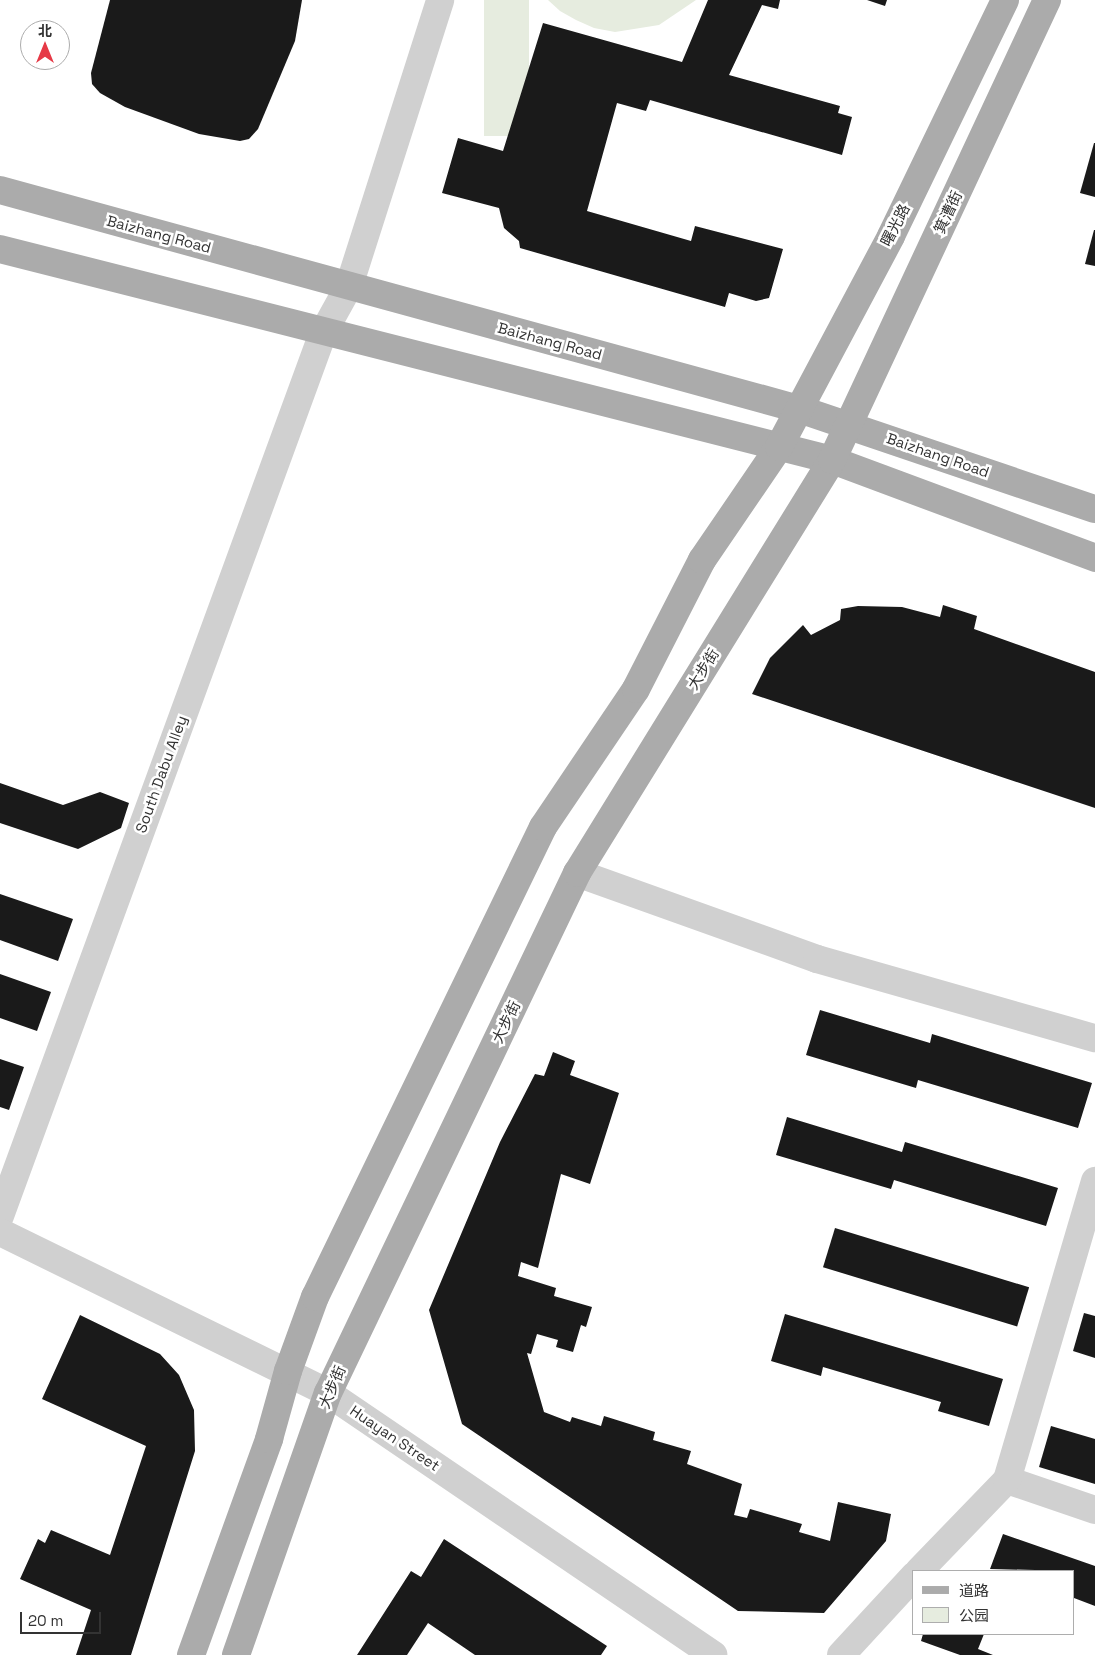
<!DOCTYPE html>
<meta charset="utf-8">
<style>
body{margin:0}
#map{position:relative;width:1095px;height:1655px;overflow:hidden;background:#fff;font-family:"Space Grotesk","Noto Sans SC",sans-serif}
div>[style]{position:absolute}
.green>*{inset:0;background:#e6ecdf;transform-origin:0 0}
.building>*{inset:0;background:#1a1a1a;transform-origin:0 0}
.minor>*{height:28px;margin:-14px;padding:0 14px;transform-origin:14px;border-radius:14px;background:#d0d0d0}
.major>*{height:28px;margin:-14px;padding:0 14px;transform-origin:14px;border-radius:14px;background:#ababab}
span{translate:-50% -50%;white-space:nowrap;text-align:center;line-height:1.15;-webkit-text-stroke:5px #fff;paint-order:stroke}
.street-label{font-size:15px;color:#333}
.legend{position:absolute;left:912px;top:1570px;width:162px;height:65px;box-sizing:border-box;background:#fff;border:1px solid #adadad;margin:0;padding:6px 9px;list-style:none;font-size:15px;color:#333}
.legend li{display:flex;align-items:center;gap:10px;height:25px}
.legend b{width:25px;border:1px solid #adadad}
.north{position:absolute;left:20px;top:20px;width:50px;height:50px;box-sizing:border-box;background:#fff;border:1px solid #adadad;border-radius:50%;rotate:0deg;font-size:14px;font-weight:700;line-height:20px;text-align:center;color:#333}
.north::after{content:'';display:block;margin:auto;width:18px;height:22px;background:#e63946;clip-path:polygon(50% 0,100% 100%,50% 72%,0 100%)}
.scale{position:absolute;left:20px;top:1612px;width:81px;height:22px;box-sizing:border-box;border:2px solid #333;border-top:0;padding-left:6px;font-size:15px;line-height:18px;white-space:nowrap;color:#333;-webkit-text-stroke:4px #fff;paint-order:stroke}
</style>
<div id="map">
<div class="green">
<i style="left:484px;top:0;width:45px;height:136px"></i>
<i style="clip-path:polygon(548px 0,696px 0,659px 25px,615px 32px,594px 28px,576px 20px,560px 11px)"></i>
</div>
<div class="building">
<i style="clip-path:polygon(110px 0,302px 0,295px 41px,258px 129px,249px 139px,240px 141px,199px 134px,125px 107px,100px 93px,92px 84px,91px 73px)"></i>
<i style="clip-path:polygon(708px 0,780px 0,778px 9px,762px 5px,729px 75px,840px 106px,838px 113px,852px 117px,842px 155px,650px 100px,646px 111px,617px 103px,587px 211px,691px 241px,695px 226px,783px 249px,769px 298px,756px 301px,729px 293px,725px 307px,520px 248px,519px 241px,504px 228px,499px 208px,442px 193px,458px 138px,503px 151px,543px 23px,682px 62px)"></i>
<i style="clip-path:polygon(867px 0,887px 0,885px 6px)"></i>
<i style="clip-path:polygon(1094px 143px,1095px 143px,1095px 197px,1080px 193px)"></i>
<i style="clip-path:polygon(1094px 230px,1095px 230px,1095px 266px,1085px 264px)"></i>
<i style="clip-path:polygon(943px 605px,977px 616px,974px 629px,1095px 672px,1095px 808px,752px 694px,770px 658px,803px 625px,811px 635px,840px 620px,841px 609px,858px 606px,902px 607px,940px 617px)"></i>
<i style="clip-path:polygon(0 783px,63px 805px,100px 792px,129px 803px,121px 828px,78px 849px,0 823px)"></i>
<i style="clip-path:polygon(0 894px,73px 919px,58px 961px,0 940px)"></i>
<i style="clip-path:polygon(0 974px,51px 992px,37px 1031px,0 1018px)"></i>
<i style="clip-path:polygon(820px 1010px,930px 1043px,932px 1034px,1092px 1083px,1078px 1128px,918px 1080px,916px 1088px,806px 1055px)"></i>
<i style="clip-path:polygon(553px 1052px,575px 1061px,570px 1075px,619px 1093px,590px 1184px,561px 1174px,538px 1268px,521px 1262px,518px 1276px,556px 1288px,554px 1296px,592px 1307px,586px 1327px,581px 1325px,573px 1352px,556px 1347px,558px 1340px,537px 1334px,531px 1354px,527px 1353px,544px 1412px,570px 1422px,572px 1417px,601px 1426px,604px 1416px,655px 1432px,653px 1440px,691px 1451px,687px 1464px,742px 1484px,734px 1515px,747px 1518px,750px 1509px,802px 1524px,799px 1532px,830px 1541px,838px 1502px,891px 1514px,886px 1541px,824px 1613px,738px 1611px,462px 1424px,429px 1310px,500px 1142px,535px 1074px,544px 1076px)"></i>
<i style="clip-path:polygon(0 1059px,24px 1067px,9px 1110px,0 1107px)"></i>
<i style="clip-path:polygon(787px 1117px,902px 1152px,905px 1142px,1058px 1188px,1046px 1226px,894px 1180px,891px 1189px,776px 1155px)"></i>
<i style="left:835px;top:1228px;width:203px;height:41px;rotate:17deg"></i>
<i style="clip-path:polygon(1084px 1313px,1095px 1316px,1095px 1358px,1073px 1351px)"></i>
<i style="clip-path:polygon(785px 1314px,1003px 1379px,989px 1426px,938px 1411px,941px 1402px,823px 1367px,821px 1376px,771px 1361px)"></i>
<i style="clip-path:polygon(80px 1315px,160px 1354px,179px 1375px,194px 1410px,195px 1451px,131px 1655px,76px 1655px,91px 1610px,20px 1579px,38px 1539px,45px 1543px,51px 1530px,110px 1555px,146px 1446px,42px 1399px)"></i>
<i style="clip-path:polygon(1051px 1426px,1095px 1439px,1095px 1484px,1039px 1467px)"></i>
<i style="clip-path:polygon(1003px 1534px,1095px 1566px,1095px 1606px,1074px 1598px,1074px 1571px,990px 1569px)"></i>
<i style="clip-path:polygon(444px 1539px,607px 1646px,601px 1655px,475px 1655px,428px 1623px,407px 1655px,357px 1655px,411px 1571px,421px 1577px)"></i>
<i style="clip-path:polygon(923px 1634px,984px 1634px,978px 1649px,993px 1655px,960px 1655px,921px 1641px)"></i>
</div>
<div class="minor">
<i style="left:577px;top:873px;width:255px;rotate:19.7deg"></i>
<i style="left:817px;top:959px;width:289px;rotate:15.9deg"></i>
<i style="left:0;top:1216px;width:940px;rotate:-69.91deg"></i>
<i style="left:323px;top:333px;width:54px;rotate:-61deg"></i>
<i style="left:349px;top:286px;width:300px;rotate:-72.3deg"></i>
<i style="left:0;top:1232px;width:365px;rotate:26.1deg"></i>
<i style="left:328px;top:1393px;width:466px;rotate:34.2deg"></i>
<i style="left:1007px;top:1480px;width:93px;rotate:18.8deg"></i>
<i style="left:919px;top:1571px;width:127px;rotate:-46deg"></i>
<i style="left:1007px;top:1480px;width:312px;rotate:-73.6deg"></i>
<i style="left:841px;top:1655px;width:108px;rotate:-47.3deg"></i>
</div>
<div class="major">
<i style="left:0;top:190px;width:828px;rotate:15.33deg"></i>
<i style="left:799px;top:409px;width:312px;rotate:18.7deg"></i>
<i style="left:0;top:249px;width:858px;rotate:14.23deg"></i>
<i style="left:832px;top:460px;width:281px;rotate:20.4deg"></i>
<i style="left:191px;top:1655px;width:230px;rotate:-70.1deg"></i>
<i style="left:269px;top:1439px;width:71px;rotate:-74.4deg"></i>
<i style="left:288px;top:1371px;width:79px;rotate:-70deg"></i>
<i style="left:315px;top:1297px;width:522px;rotate:-64.12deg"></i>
<i style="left:543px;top:827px;width:166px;rotate:-56deg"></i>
<i style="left:636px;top:689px;width:145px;rotate:-62.9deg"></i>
<i style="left:702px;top:560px;width:137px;rotate:-55.7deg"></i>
<i style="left:779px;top:447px;width:239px;rotate:-62deg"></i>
<i style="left:891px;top:236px;width:262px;rotate:-64.2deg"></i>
<i style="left:236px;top:1655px;width:278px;rotate:-70.7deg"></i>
<i style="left:328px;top:1393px;width:577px;rotate:-64.41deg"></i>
<i style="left:577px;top:873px;width:485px;rotate:-58.3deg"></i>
<i style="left:832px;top:460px;width:508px;rotate:-64.95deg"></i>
</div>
<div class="street-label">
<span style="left:948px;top:212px;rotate:-65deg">箕漕街</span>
<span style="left:895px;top:225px;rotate:-63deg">曙光路</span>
<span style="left:159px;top:234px;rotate:15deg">Baizhang Road</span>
<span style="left:550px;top:341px;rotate:15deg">Baizhang Road</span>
<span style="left:938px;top:455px;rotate:19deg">Baizhang Road</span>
<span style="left:703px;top:669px;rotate:-58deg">大步街</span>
<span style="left:161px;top:774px;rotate:-70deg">South Dabu Alley</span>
<span style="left:506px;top:1022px;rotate:-64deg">大步街</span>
<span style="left:332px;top:1387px;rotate:-67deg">大步街</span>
<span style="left:395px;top:1438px;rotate:34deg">Huayan Street</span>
</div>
<ul class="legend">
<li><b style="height:6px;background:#ababab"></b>道路</li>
<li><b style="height:14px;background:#e6ecdf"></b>公园</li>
</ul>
<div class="north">北</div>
<div class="scale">20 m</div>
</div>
